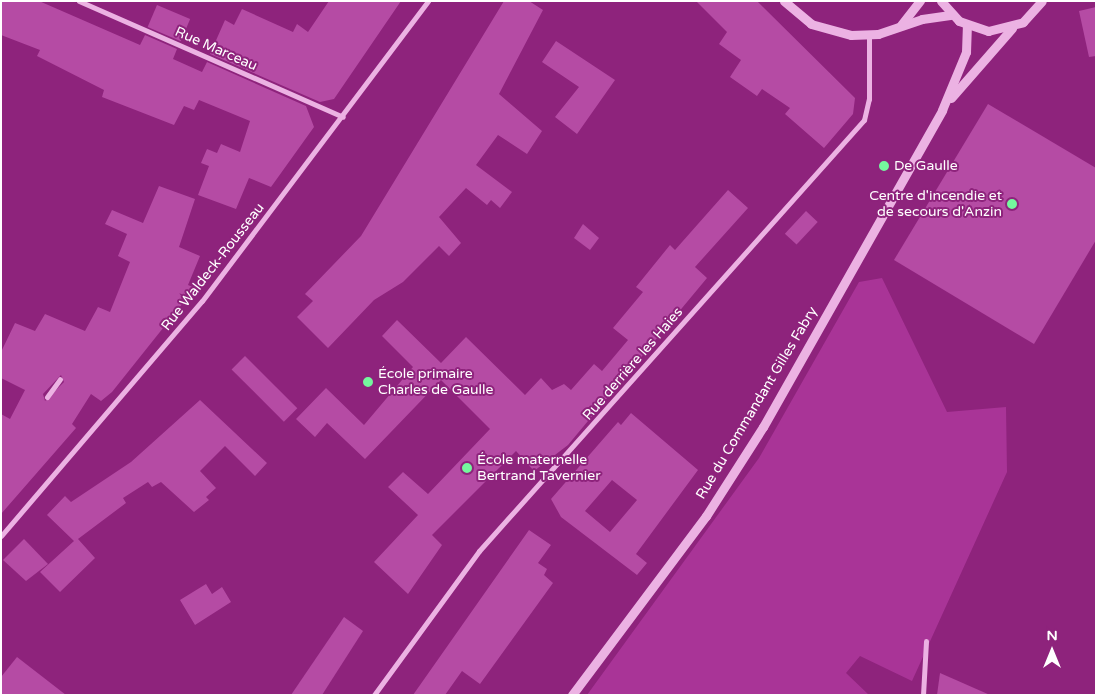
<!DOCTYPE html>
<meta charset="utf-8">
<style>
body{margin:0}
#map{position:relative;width:1097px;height:696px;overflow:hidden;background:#8e237c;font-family:"Varela Round",sans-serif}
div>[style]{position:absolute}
.green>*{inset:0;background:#a93497}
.building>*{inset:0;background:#b54ba4;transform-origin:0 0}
.minor>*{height:5px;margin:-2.5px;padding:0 2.5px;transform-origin:2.5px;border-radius:2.5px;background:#ecb2e3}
.tertiary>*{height:9px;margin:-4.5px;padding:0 4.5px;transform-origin:4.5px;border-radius:4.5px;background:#ecb2e3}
.dots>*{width:14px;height:14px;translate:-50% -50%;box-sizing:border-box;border:2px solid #8e237c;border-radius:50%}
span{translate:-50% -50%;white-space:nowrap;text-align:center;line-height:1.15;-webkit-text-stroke:4px #8e237c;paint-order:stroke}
.street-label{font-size:14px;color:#fff}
.poi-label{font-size:14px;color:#fff}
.left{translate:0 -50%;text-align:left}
.right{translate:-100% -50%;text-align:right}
.frame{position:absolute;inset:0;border:2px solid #fff;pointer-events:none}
.north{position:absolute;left:1027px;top:626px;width:50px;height:50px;-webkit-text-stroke:4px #8e237c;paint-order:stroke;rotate:0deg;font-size:14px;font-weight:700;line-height:20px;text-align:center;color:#fff}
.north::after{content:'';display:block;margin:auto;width:18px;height:22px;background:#fff;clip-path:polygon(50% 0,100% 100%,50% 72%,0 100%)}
</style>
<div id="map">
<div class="green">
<i style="clip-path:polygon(882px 278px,947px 412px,1006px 407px,1007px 472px,912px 681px,860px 656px,846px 673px,869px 695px,587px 695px,759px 458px,859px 282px)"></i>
</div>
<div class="building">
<i style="clip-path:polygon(1px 1px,39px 1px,140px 45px,145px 35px,177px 49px,173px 59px,202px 72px,207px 62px,306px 106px,314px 127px,271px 187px,249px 178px,236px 209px,198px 195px,209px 166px,201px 163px,207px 149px,217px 153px,221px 144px,240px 152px,250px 121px,199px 100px,194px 110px,184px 106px,174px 125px,102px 97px,104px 90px,37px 56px,40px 50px,1px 35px)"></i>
<i style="clip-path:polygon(329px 1px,401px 1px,334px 99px,320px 102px,210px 54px,225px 20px,234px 25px,242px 9px,293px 32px,297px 24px,308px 32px)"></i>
<i style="clip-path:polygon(504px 1px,529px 1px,543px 10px,499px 94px,542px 131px,527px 154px,498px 135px,476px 165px,512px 192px,500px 208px,491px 200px,487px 205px,466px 188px,439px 217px,461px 243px,449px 256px,439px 246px,403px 282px,374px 300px,328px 348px,297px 317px,313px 301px,305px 294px,361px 236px)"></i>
<i style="clip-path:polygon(696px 1px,757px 1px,855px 98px,853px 114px,824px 148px,785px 114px,790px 108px,762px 89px,757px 96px,730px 77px,741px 60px,719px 44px,727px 32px)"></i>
<i style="left:157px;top:5px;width:36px;height:24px;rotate:23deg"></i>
<i style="clip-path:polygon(1096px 7px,1096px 56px,1089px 57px,1079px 11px)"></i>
<i style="clip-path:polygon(556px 41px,615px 80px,577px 134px,555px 117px,579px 87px,542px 62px)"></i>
<i style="clip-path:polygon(988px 104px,1096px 168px,1096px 240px,1034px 344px,894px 260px)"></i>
<i style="clip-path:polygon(evenodd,159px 186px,195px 199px,179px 247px,200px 256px,188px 285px,195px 288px,112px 392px,101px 401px,91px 394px,72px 424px,76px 428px,1px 514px,1px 414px,10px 419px,25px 390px,1px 378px,1px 352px,15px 323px,35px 331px,45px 314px,85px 331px,98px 307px,110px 312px,130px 262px,118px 256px,127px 234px,105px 224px,112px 210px,143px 223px,159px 186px,61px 375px,64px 382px,45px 401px,43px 394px,61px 375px)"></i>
<i style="clip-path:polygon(728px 190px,748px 208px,695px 267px,707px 278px,568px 445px,534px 471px,516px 451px,432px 535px,442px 545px,408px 594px,374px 562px,418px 515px,388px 487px,403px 472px,428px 494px,490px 429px,441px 380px,365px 459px,327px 423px,315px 437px,296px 419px,326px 388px,364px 425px,413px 367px,382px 336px,397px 320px,441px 363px,466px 337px,525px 395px,541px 378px,552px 390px,564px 384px,571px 390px,594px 364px,602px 371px,628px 340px,613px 328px,643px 292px,636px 287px,670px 245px,675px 250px)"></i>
<i style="left:806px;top:211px;width:16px;height:31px;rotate:43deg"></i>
<i style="clip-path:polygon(583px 224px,599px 238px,590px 250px,574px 238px)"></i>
<i style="left:245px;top:356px;width:74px;height:19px;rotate:45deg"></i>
<i style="clip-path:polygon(200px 400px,267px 463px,255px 476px,225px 446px,200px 471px,216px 488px,206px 497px,209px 500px,194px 512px,161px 482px,152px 487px,148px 482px,123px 498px,126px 503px,78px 539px,95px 558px,60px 592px,40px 572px,74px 541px,47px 515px,65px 496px,71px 502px,131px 462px)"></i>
<i style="clip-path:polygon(evenodd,631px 413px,698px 470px,636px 554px,647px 563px,637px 575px,561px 517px,551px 499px,618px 422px,621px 425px,631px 413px,612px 480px,637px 500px,610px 532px,585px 511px,612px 480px)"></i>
<i style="clip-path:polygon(529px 530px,551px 545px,538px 563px,547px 569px,544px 575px,553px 583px,480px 684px,462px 671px,445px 695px,413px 695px)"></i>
<i style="clip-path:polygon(24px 539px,48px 564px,26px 581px,3px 560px)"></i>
<i style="clip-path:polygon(206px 584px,212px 594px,222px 587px,231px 602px,195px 625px,180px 600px)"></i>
<i style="clip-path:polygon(344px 617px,363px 631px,322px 695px,291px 695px)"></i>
<i style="clip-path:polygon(17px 657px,66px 695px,1px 695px,1px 677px)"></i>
<i style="clip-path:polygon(940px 673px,990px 695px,937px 695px)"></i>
</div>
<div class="minor">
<i style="left:79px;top:1px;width:288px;rotate:23.7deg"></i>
<i style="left:47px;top:397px;width:22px;rotate:-54deg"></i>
<i style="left:1px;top:536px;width:309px;rotate:-49.5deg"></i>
<i style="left:202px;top:301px;width:376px;rotate:-53deg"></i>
<i style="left:374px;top:695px;width:178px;rotate:-53.9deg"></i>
<i style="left:479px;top:551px;width:578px;rotate:-48.23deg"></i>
<i style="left:864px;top:120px;width:22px;rotate:-77deg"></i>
<i style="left:869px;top:99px;width:63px;rotate:-90deg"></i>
<i style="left:923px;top:695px;width:54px;rotate:-86.8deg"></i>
</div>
<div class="tertiary">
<i style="left:784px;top:1px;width:35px;rotate:40deg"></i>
<i style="left:811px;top:24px;width:41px;rotate:15.4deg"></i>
<i style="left:851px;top:35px;width:27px;rotate:-2deg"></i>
<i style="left:878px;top:34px;width:46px;rotate:-18.8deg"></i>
<i style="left:922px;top:19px;width:30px;rotate:-8deg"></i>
<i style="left:941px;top:1px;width:27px;rotate:48deg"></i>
<i style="left:959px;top:21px;width:31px;rotate:19deg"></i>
<i style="left:988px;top:31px;width:36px;rotate:-14deg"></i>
<i style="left:1023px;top:22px;width:28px;rotate:-48deg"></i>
<i style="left:901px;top:25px;width:31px;rotate:-52deg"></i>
<i style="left:951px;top:98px;width:93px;rotate:-48.9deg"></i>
<i style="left:572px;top:695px;width:224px;rotate:-53.2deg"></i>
<i style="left:706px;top:516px;width:106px;rotate:-57.4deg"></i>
<i style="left:763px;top:427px;width:364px;rotate:-60.5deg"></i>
<i style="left:942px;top:110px;width:63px;rotate:-67.5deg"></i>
<i style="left:966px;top:52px;width:26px;rotate:-88deg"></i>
</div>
<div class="dots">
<i style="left:884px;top:166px;background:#75f79e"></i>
<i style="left:1012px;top:204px;background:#75f79e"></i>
<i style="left:368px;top:382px;background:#75f79e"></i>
<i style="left:467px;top:468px;background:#75f79e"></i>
</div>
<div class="street-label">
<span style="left:216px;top:49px;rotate:24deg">Rue Marceau</span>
<span style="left:213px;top:267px;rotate:-52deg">Rue Waldeck-Rousseau</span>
<span style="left:633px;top:364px;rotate:-49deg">Rue derrière les Haies</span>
<span style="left:757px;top:403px;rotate:-59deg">Rue du Commandant Gilles Fabry</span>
</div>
<div class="poi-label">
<span class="left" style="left:894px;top:166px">De Gaulle</span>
<span class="right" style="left:1002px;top:204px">Centre d'incendie et<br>de secours d'Anzin</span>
<span class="left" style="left:378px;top:382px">École primaire<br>Charles de Gaulle</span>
<span class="left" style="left:477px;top:468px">École maternelle<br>Bertrand Tavernier</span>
</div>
<div class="frame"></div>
<div class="north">N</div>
</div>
